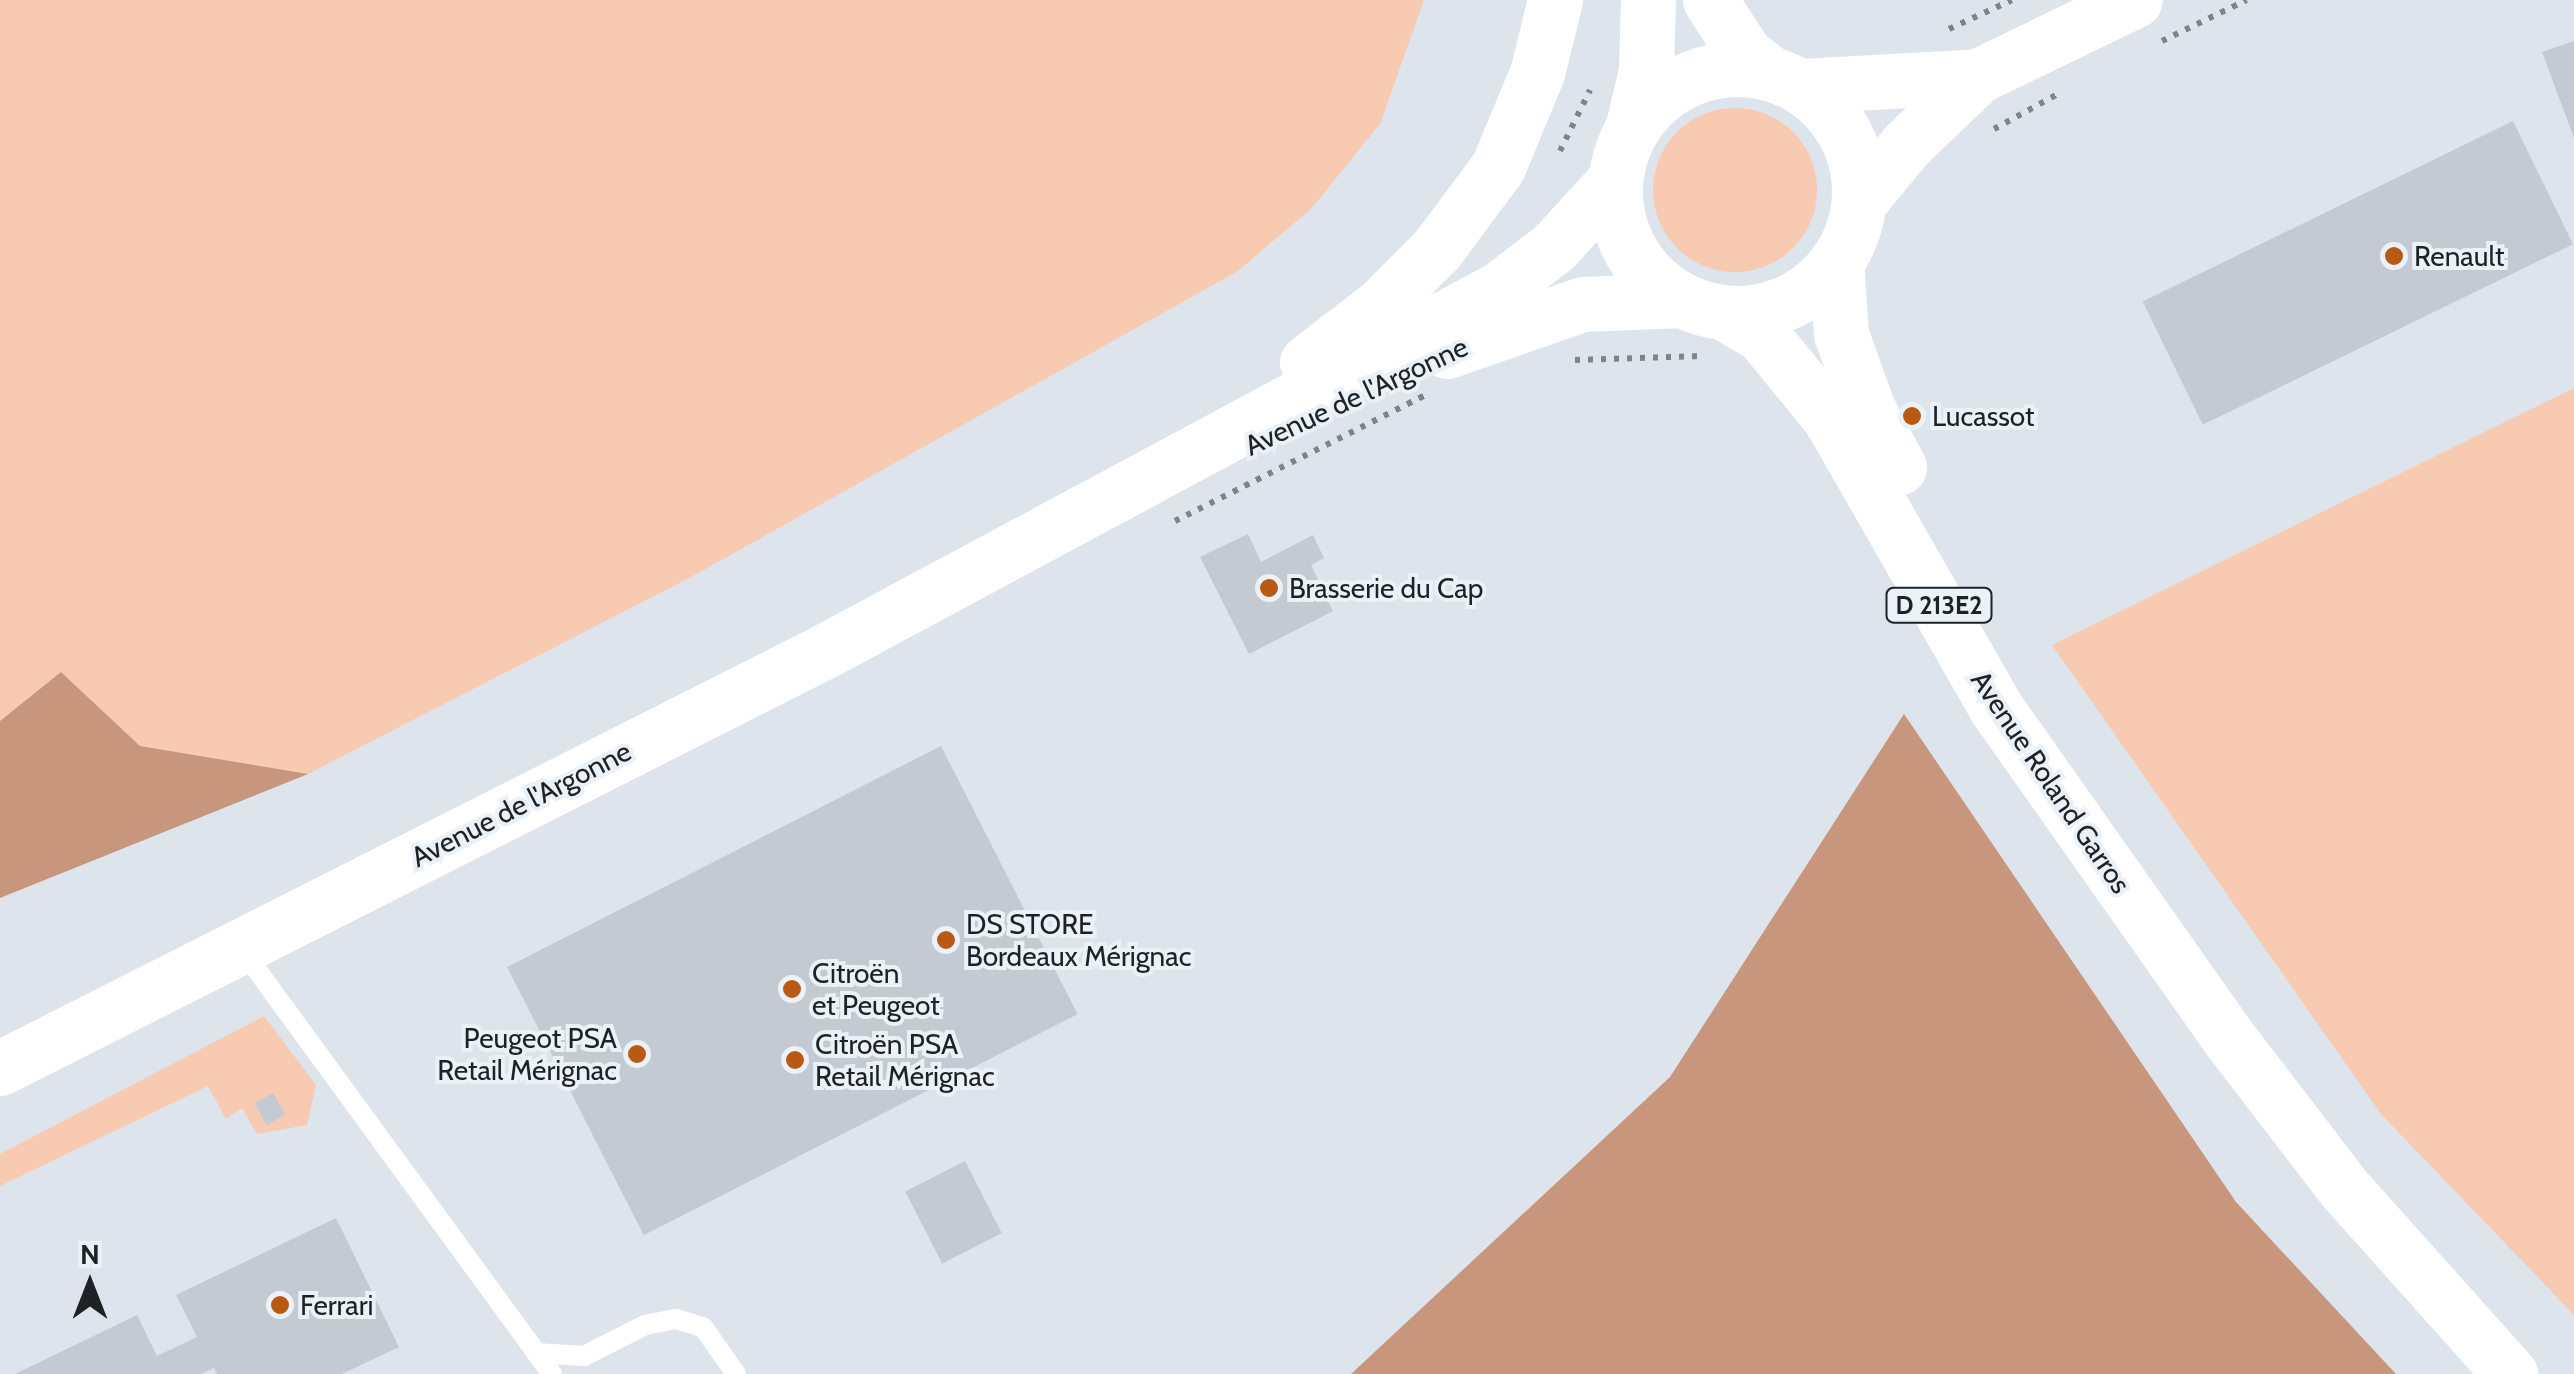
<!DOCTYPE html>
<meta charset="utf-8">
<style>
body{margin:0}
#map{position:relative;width:2574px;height:1374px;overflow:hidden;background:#dee4eb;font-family:Cabin,sans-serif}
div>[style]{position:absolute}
.green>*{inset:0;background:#f7cab1}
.round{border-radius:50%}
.forest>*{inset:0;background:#c7967c}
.building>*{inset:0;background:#c4cad1;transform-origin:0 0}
.path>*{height:6px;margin-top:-3px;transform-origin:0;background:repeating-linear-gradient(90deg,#7f8488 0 5px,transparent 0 13px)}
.lane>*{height:20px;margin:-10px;padding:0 10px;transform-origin:10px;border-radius:10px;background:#fff}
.secondary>*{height:55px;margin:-27.5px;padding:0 27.5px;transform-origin:27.5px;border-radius:27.5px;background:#fff}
.primary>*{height:55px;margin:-27.5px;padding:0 27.5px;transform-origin:27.5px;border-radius:27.5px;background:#fff}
.primary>.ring{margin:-27.5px;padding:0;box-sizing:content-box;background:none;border:55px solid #fff;border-radius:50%}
.dots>*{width:28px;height:28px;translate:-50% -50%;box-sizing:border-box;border:5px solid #ebf1f8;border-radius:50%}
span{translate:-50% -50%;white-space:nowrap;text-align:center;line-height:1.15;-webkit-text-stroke:8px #ebf1f8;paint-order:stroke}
.shield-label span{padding:2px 8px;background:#ebf1f8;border:2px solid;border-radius:8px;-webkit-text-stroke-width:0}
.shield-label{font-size:25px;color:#1f2224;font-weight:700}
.poi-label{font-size:28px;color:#1f2224}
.left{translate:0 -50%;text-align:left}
.right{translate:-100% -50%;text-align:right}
.street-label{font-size:28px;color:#1f2224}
.north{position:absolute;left:40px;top:1234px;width:100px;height:100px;-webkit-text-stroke:8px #ebf1f8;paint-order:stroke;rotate:0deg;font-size:28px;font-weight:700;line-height:40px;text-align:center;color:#1f2224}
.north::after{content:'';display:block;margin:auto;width:35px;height:45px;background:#1f2224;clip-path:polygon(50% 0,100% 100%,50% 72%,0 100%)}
</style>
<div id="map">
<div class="green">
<i style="clip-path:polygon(0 0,1424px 0,1380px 124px,1311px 209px,1238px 271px,691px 577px,308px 774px,140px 746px,61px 672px,0 721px)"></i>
<i class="round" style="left:1653px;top:108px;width:164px;height:164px"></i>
<i style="clip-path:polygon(2574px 388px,2574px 1315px,2381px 1114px,2052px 645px)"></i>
<i style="clip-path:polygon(264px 1016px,316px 1085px,307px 1125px,257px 1134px,242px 1108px,226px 1119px,208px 1086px,0 1186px,0 1154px)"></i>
</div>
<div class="forest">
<i style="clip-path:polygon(61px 672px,140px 746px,308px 774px,0 898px,0 721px)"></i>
<i style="clip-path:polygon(1904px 714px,2236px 1202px,2396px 1374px,1351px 1374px,1670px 1077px)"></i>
</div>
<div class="building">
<i style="clip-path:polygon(2574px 41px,2574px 138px,2542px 52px)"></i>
<i style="left:2513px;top:121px;width:137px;height:412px;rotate:64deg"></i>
<i style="clip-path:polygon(1248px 534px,1261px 562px,1313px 535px,1324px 558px,1311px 565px,1333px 611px,1249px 654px,1200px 557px)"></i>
<i style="left:941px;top:746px;width:301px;height:487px;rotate:63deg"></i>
<i style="left:273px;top:1093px;width:25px;height:21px;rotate:61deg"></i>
<i style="left:965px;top:1161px;width:81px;height:67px;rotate:63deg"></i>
<i style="clip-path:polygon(336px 1218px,399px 1347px,342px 1374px,217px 1374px,214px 1368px,201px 1374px,15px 1374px,137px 1315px,157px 1356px,197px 1337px,176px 1295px)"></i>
</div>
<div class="path">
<i style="left:1949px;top:29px;width:69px;rotate:-24.7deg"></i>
<i style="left:2162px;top:41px;width:94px;rotate:-25.8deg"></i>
<i style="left:1994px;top:129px;width:73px;rotate:-28.7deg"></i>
<i style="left:1560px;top:151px;width:68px;rotate:-63.8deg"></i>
<i style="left:1575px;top:360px;width:127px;rotate:-1.8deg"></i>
<i style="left:1175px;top:521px;width:282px;rotate:-26.7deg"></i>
</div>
<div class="lane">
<i style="left:240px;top:947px;width:529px;rotate:53.85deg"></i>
<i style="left:536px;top:1353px;width:48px;rotate:3.6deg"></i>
<i style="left:584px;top:1356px;width:68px;rotate:-26.9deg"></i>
<i style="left:645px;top:1325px;width:32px;rotate:-11deg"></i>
<i style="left:676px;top:1319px;width:28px;rotate:17deg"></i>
<i style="left:703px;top:1327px;width:57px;rotate:54.9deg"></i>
</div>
<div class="secondary">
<i style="left:1801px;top:86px;width:177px;rotate:-3.2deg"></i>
<i style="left:1859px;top:202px;width:74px;rotate:-50.5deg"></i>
<i style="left:1906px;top:145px;width:100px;rotate:-43.8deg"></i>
<i style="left:1978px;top:76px;width:174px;rotate:-25.8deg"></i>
</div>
<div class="primary">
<i style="left:1710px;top:0;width:64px;rotate:57.1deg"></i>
<i style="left:1745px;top:54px;width:29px;rotate:38deg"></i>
<i class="ring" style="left:1615px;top:69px;width:189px;height:189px"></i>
<i style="left:1633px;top:126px;width:57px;rotate:-76.9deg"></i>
<i style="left:1646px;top:70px;width:70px;rotate:-88.4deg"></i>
<i style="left:1836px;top:262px;width:72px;rotate:86deg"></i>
<i style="left:1841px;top:334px;width:80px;rotate:70.2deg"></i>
<i style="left:1868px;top:409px;width:66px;rotate:61.9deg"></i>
<i style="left:1723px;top:312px;width:45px;rotate:30.5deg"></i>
<i style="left:1762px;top:335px;width:107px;rotate:50.7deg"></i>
<i style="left:1830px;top:418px;width:334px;rotate:60.2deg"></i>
<i style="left:1996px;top:708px;width:403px;rotate:54.8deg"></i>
<i style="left:2228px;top:1037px;width:189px;rotate:52.5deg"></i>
<i style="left:2343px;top:1187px;width:251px;rotate:48.2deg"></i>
<i style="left:1447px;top:351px;width:144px;rotate:-19.1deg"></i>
<i style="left:1583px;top:304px;width:99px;rotate:-2.3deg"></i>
<i style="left:1307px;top:362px;width:93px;rotate:-37.6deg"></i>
<i style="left:1381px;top:305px;width:79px;rotate:-45deg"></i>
<i style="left:1437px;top:249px;width:102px;rotate:-53.4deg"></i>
<i style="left:1498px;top:167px;width:102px;rotate:-67.5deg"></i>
<i style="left:1537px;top:73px;width:75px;rotate:-76.1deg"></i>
<i style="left:0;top:1068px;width:922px;rotate:-26.82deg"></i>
<i style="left:823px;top:652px;width:767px;rotate:-28.24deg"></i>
<i style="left:1499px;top:289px;width:69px;rotate:-37.4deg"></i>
<i style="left:1554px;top:247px;width:91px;rotate:-47.7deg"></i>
</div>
<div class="dots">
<i style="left:2394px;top:256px;background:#b95a14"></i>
<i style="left:1912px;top:416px;background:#b95a14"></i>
<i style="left:1269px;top:588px;background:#b95a14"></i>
<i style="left:946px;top:940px;background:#b95a14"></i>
<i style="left:792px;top:989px;background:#b95a14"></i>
<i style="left:637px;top:1054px;background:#b95a14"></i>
<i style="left:795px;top:1060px;background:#b95a14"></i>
<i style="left:280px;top:1305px;background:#b95a14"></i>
</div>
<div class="shield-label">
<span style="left:1939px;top:605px">D 213E2</span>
</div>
<div class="poi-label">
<span class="left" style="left:2414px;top:256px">Renault</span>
<span class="left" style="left:1932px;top:416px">Lucassot</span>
<span class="left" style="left:1289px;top:588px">Brasserie du Cap</span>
<span class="left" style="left:966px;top:940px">DS STORE<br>Bordeaux Mérignac</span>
<span class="left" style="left:812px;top:989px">Citroën<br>et Peugeot</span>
<span class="right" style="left:617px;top:1054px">Peugeot PSA<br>Retail Mérignac</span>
<span class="left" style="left:815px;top:1060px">Citroën PSA<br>Retail Mérignac</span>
<span class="left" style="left:300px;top:1305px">Ferrari</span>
</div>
<div class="street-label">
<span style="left:1356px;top:396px;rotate:-25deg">Avenue de l'Argonne</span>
<span style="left:2051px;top:782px;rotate:56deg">Avenue Roland Garros</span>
<span style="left:521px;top:804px;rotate:-27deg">Avenue de l'Argonne</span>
</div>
<div class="north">N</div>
</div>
